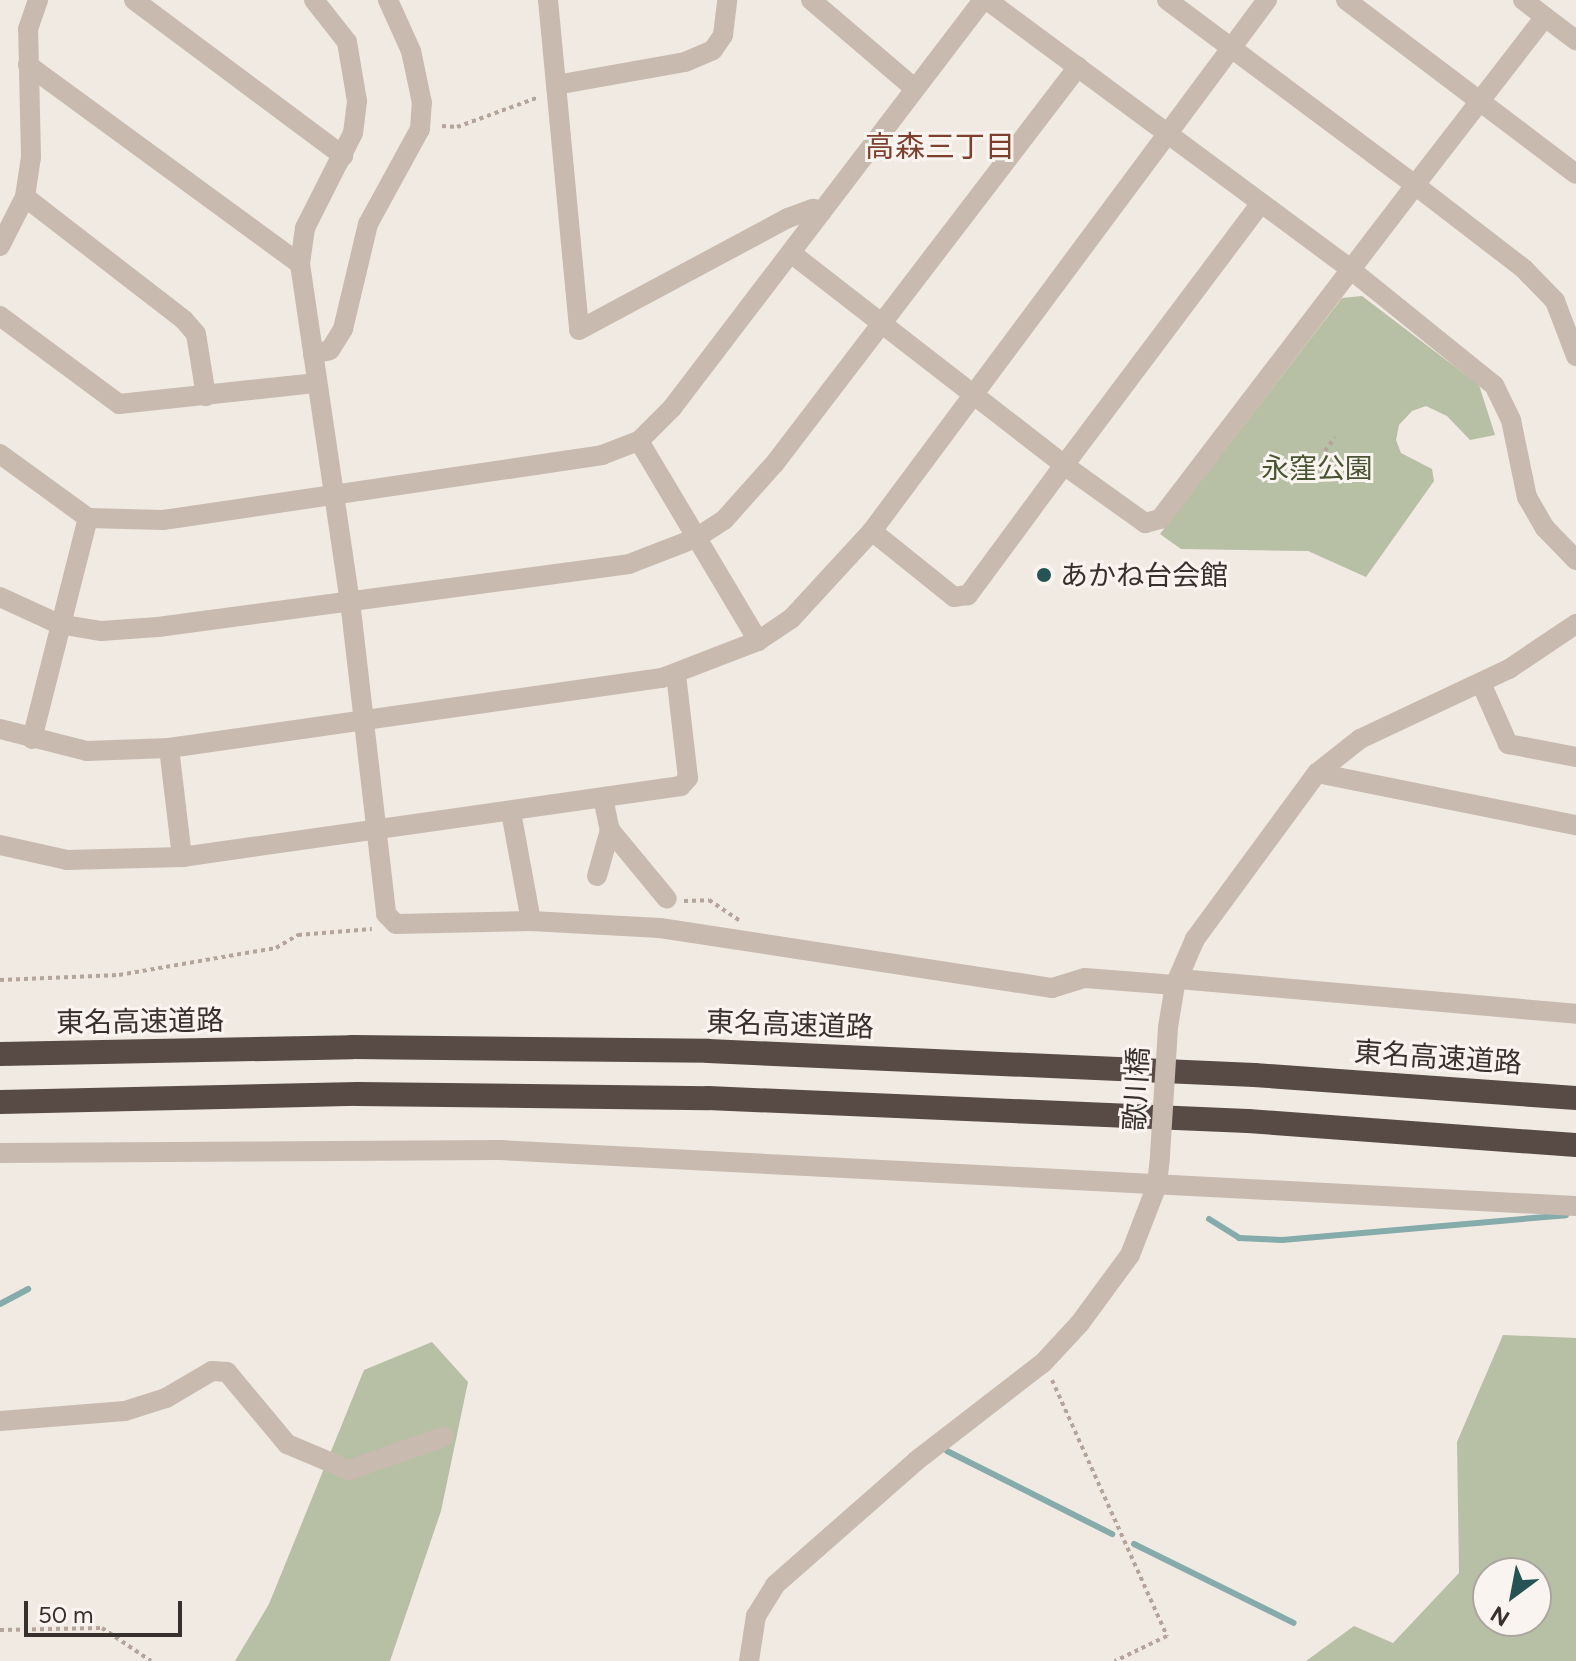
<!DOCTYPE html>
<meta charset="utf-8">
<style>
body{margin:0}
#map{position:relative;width:1576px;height:1661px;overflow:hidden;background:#f1eae3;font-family:Figtree,"Noto Sans JP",sans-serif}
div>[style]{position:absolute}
.green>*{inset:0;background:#b7bfa4}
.stream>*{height:6px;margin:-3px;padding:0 3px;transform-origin:3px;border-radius:3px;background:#85abab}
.path>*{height:4px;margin-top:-2px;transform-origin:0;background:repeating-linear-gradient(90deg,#b4a49a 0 4px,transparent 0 8px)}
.minor>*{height:20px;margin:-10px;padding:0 10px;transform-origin:10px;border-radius:10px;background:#c8baaf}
.highway>*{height:24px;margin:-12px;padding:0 12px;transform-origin:12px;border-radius:12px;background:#584a45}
.minor-bridge>*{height:20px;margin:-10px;padding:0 10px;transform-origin:10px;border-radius:10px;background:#c8baaf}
.dots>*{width:22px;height:22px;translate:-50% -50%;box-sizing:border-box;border:4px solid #f9f4ef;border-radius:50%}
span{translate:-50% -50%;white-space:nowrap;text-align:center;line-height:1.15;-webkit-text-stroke:6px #f9f4ef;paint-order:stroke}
.park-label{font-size:28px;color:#495433}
.poi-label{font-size:28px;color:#38302d}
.left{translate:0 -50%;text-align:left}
.street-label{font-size:28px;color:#38302d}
.neighbourhood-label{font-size:30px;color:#7e3f2f}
.north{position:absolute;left:1472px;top:1557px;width:80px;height:80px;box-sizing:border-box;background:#f9f4ef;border:2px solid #aca6a1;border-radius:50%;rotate:212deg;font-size:22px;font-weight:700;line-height:32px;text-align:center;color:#38302d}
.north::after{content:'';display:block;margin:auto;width:28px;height:36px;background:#265455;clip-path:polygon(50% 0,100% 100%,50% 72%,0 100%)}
.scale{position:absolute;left:24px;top:1601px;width:158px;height:36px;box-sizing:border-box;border:4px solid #38302d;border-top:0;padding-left:10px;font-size:24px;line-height:28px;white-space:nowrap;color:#38302d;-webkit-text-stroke:6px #f9f4ef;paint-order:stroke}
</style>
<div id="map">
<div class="green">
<i style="clip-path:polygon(1362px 296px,1479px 385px,1495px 435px,1470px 440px,1447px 416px,1426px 406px,1412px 411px,1399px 425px,1396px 440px,1401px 453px,1432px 469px,1434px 481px,1366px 577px,1308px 551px,1181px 549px,1160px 534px,1342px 298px)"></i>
<i style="clip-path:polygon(evenodd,1503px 1335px,1576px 1338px,1576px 1661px,1306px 1661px,1354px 1626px,1393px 1643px,1459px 1573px,1457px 1442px,1503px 1335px,1488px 1573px,1536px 1573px,1536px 1621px,1488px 1621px,1488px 1573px)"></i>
<i style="clip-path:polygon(432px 1342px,468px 1382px,441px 1511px,390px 1661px,235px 1661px,269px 1604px,364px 1370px)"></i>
</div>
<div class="stream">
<i style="left:1209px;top:1219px;width:36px;rotate:32deg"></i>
<i style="left:1239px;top:1238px;width:43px;rotate:2.7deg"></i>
<i style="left:1282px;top:1240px;width:285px;rotate:-5deg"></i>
<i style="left:0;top:1304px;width:32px;rotate:-28deg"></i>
<i style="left:947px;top:1451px;width:185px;rotate:26.7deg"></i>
<i style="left:1134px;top:1544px;width:178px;rotate:26.3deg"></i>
</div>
<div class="path">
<i style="left:442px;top:126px;width:15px;rotate:4deg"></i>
<i style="left:457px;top:127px;width:87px;rotate:-20.1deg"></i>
<i style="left:1325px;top:451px;width:17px;rotate:-54deg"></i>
<i style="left:684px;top:901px;width:25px;rotate:-2deg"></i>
<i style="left:709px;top:900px;width:37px;rotate:34deg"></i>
<i style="left:0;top:980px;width:119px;rotate:-2.4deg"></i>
<i style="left:119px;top:975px;width:159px;rotate:-9.8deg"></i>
<i style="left:276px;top:948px;width:26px;rotate:-31deg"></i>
<i style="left:298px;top:935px;width:74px;rotate:-4.6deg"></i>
<i style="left:1052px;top:1380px;width:281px;rotate:65.8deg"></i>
<i style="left:1167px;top:1636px;width:58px;rotate:154.3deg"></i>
<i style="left:0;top:1630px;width:102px;rotate:-1.1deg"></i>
<i style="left:102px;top:1628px;width:59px;rotate:34deg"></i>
</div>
<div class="minor">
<i style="left:134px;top:0;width:261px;rotate:36.7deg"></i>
<i style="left:314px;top:0;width:53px;rotate:51.8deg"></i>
<i style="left:347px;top:42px;width:60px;rotate:80.4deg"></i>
<i style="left:357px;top:101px;width:32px;rotate:97deg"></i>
<i style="left:353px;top:133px;width:106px;rotate:116.8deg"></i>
<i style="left:305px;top:228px;width:36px;rotate:98deg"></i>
<i style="left:300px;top:264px;width:341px;rotate:81.6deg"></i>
<i style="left:350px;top:601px;width:315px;rotate:83.4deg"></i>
<i style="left:386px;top:914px;width:14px;rotate:45deg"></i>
<i style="left:396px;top:924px;width:135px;rotate:-1.3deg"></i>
<i style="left:531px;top:921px;width:129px;rotate:3.1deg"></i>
<i style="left:660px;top:928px;width:397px;rotate:8.7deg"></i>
<i style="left:1052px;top:988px;width:34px;rotate:-17deg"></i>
<i style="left:1085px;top:978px;width:90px;rotate:4.4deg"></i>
<i style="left:548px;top:0;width:331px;rotate:84.6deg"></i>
<i style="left:579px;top:330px;width:237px;rotate:-28.2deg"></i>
<i style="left:788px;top:218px;width:27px;rotate:-20deg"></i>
<i style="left:813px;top:209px;width:9px;rotate:21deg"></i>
<i style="left:811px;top:0;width:135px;rotate:40.5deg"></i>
<i style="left:987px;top:0;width:452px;rotate:36.5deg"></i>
<i style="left:1350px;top:269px;width:185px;rotate:38.9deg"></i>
<i style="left:1494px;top:385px;width:39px;rotate:64deg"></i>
<i style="left:1511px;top:420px;width:79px;rotate:78.3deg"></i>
<i style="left:1527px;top:497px;width:36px;rotate:60deg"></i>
<i style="left:1545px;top:528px;width:45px;rotate:45.9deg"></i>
<i style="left:1167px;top:0;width:309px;rotate:36.7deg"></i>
<i style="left:1415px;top:185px;width:212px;rotate:-52.3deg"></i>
<i style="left:1545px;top:17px;width:28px;rotate:-142deg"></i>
<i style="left:1346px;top:0;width:288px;rotate:37.1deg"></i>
<i style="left:1545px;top:17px;width:39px;rotate:37deg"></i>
<i style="left:28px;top:65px;width:337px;rotate:36.2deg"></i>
<i style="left:556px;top:85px;width:131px;rotate:-10.1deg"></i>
<i style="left:685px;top:62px;width:30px;rotate:-23deg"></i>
<i style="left:713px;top:50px;width:18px;rotate:-56deg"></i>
<i style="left:723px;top:35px;width:35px;rotate:-83deg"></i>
<i style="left:25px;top:197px;width:201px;rotate:37.7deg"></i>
<i style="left:184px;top:320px;width:18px;rotate:49deg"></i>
<i style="left:196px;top:334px;width:63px;rotate:80.8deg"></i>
<i style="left:1261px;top:203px;width:328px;rotate:126.9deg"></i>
<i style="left:1064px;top:465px;width:100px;rotate:35.6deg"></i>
<i style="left:1145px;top:523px;width:16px;rotate:-15deg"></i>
<i style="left:1160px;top:519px;width:420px;rotate:-52.6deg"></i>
<i style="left:1415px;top:185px;width:138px;rotate:37.6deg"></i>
<i style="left:1524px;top:269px;width:45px;rotate:45.9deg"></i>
<i style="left:1555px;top:301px;width:59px;rotate:69.1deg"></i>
<i style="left:0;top:246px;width:55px;rotate:-63deg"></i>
<i style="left:25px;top:197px;width:40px;rotate:-81.5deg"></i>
<i style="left:31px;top:157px;width:128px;rotate:-91.3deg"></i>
<i style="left:28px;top:29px;width:31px;rotate:-71deg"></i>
<i style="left:791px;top:253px;width:346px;rotate:37.8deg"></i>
<i style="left:1064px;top:465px;width:162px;rotate:126.4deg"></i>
<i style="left:968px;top:595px;width:14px;rotate:172deg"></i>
<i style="left:954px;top:597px;width:105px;rotate:-141.2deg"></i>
<i style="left:0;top:316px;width:148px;rotate:36.5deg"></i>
<i style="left:119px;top:404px;width:199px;rotate:-6.1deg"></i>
<i style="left:313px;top:354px;width:17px;rotate:-13deg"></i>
<i style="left:330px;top:350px;width:25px;rotate:-58deg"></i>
<i style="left:343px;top:329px;width:108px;rotate:-76.6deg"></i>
<i style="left:368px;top:224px;width:108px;rotate:-61.3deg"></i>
<i style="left:420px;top:129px;width:26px;rotate:-86deg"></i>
<i style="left:422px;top:103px;width:53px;rotate:-101.9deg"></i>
<i style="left:411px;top:51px;width:56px;rotate:-114.3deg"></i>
<i style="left:639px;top:441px;width:233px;rotate:59.2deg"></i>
<i style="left:0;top:454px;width:109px;rotate:36deg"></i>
<i style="left:88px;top:518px;width:75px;rotate:1.5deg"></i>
<i style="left:163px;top:520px;width:444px;rotate:-8.4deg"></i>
<i style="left:602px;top:455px;width:40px;rotate:-21deg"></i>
<i style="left:639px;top:441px;width:47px;rotate:-45deg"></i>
<i style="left:672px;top:408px;width:513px;rotate:-52.68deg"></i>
<i style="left:0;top:597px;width:65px;rotate:24.6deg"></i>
<i style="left:59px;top:624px;width:43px;rotate:9.5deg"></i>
<i style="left:101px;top:631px;width:57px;rotate:-4deg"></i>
<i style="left:158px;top:627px;width:475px;rotate:-7.6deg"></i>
<i style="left:629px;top:564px;width:72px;rotate:-21.2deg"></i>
<i style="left:696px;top:538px;width:33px;rotate:-33deg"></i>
<i style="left:724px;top:520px;width:76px;rotate:-48.2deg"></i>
<i style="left:775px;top:463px;width:499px;rotate:-52.6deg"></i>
<i style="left:1481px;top:683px;width:67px;rotate:66.1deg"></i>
<i style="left:1508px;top:744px;width:69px;rotate:10.8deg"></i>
<i style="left:0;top:729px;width:90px;rotate:14.2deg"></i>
<i style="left:87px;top:751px;width:82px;rotate:-2.1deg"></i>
<i style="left:169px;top:748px;width:498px;rotate:-8.1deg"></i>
<i style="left:662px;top:678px;width:103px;rotate:-21.1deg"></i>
<i style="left:758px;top:641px;width:40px;rotate:-34deg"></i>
<i style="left:791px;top:619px;width:120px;rotate:-47.4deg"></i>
<i style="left:872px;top:531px;width:662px;rotate:-53.36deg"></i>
<i style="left:32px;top:739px;width:228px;rotate:-75.8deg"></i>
<i style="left:169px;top:748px;width:110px;rotate:83.2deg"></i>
<i style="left:1317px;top:773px;width:264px;rotate:11.4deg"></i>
<i style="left:603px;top:798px;width:33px;rotate:78deg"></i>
<i style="left:610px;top:830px;width:89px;rotate:50.4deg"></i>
<i style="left:511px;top:812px;width:111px;rotate:79.6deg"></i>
<i style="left:0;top:845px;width:69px;rotate:12.6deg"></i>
<i style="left:67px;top:860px;width:115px;rotate:-1.5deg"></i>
<i style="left:182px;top:857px;width:504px;rotate:-8.1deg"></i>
<i style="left:681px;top:786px;width:11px;rotate:-49deg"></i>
<i style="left:688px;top:778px;width:105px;rotate:-96.6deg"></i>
<i style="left:597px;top:876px;width:48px;rotate:-74.2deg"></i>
<i style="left:1179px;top:979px;width:399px;rotate:5deg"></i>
<i style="left:1168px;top:1027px;width:43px;rotate:-80.5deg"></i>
<i style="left:1175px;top:985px;width:50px;rotate:-66.5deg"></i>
<i style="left:1195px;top:939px;width:206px;rotate:-53.7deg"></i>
<i style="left:1317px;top:773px;width:55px;rotate:-38.3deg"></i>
<i style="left:1360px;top:739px;width:165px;rotate:-25.2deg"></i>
<i style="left:1509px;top:669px;width:81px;rotate:-33.9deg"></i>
<i style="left:0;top:1153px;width:500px;rotate:-0.34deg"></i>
<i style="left:500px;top:1150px;width:1077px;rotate:2.98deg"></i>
<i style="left:0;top:1421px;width:125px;rotate:-4.6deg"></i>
<i style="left:125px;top:1411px;width:43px;rotate:-17.6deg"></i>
<i style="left:166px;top:1398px;width:53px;rotate:-30.4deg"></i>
<i style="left:212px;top:1371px;width:15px;rotate:4deg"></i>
<i style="left:227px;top:1372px;width:94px;rotate:50.2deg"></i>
<i style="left:287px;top:1444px;width:67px;rotate:22.8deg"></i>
<i style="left:349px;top:1470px;width:100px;rotate:-19.3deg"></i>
<i style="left:749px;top:1661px;width:46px;rotate:-81.2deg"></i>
<i style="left:756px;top:1616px;width:36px;rotate:-58deg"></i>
<i style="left:775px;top:1585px;width:188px;rotate:-41.3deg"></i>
<i style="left:916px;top:1461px;width:160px;rotate:-37.7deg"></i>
<i style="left:1043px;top:1363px;width:54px;rotate:-47.2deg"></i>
<i style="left:1080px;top:1323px;width:84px;rotate:-53.7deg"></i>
<i style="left:1130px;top:1255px;width:75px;rotate:-68.9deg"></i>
<i style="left:1157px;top:1185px;width:30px;rotate:-84deg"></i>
</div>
<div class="highway">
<i style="left:0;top:1054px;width:352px;rotate:-1.1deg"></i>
<i style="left:352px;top:1047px;width:356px;rotate:0.6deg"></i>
<i style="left:708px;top:1051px;width:547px;rotate:2.52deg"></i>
<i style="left:1254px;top:1075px;width:323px;rotate:4.1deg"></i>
<i style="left:0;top:1102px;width:358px;rotate:-1.3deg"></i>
<i style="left:358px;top:1094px;width:350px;rotate:0.7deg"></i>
<i style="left:708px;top:1098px;width:540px;rotate:2.44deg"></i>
<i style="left:1248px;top:1121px;width:329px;rotate:4.2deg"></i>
</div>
<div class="minor-bridge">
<i style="left:1160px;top:1155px;width:128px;rotate:-86.4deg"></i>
</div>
<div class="dots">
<i style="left:1044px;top:575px;background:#265455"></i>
</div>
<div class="park-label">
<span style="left:1317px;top:468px">永窪公園</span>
</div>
<div class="poi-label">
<span class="left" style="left:1060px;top:575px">あかね台会館</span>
</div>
<div class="street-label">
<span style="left:140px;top:1021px;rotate:-1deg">東名高速道路</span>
<span style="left:790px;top:1024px;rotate:2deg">東名高速道路</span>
<span style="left:1438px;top:1057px;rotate:4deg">東名高速道路</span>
<span style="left:1136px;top:1089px;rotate:-87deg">歌川橋</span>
</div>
<div class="neighbourhood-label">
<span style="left:940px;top:147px">高森三丁目</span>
</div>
<div class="north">N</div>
<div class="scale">50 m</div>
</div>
